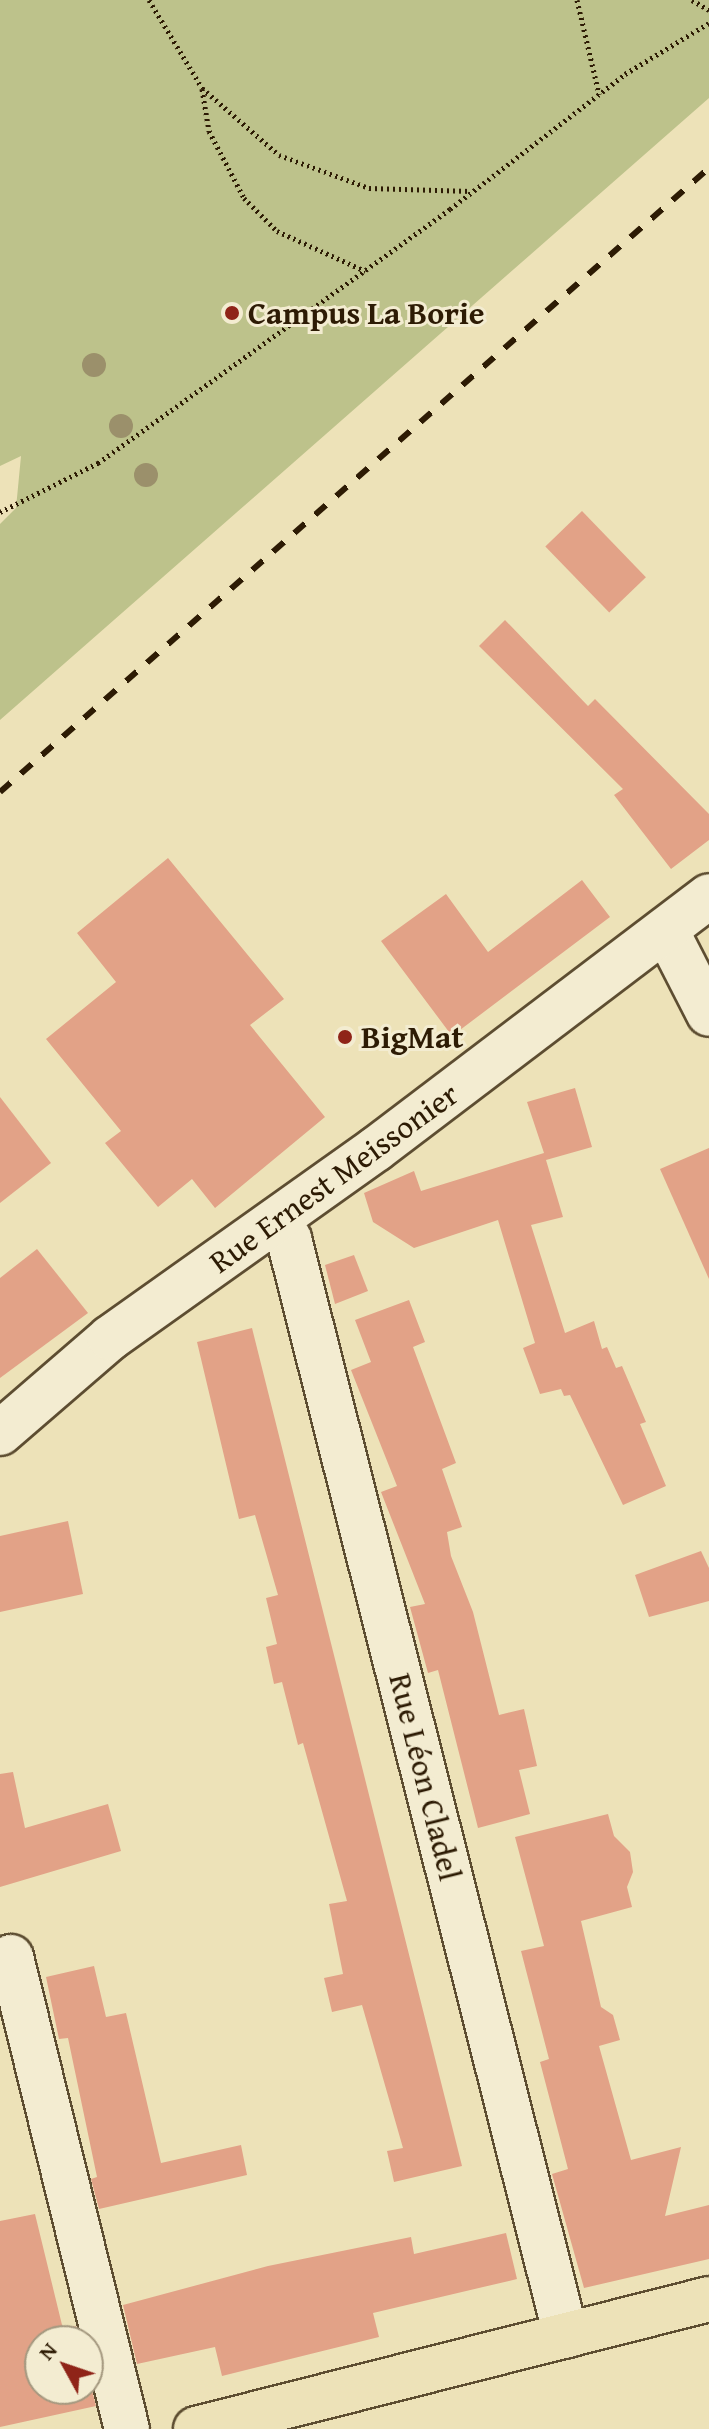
<!DOCTYPE html>
<meta charset="utf-8">
<style>
body{margin:0}
#map{position:relative;width:709px;height:2429px;overflow:hidden;background:#ede2b8;font-family:"Gentium Book Plus",serif}
div>[style]{position:absolute}
.green>*{inset:0;background:#bdc28b}
.building>*{inset:0;background:#e2a287;transform-origin:0 0}
.path>*{height:5px;margin-top:-2.5px;transform-origin:0;background:repeating-linear-gradient(90deg,#2d1b04 0 2px,transparent 0 6px)}
.roads{filter:drop-shadow(2px 0 #5d4d31) drop-shadow(-2px 0 #5d4d31) drop-shadow(0 2px #5d4d31) drop-shadow(0 -2px #5d4d31)}
.minor>*{height:44px;margin:-22px;padding:0 22px;transform-origin:22px;border-radius:22px;background:#f3ecd1}
.major>*{height:44px;margin:-22px;padding:0 22px;transform-origin:22px;border-radius:22px;background:#ede2b8}
.rail>*{height:6px;margin-top:-3px;transform-origin:0;background:repeating-linear-gradient(90deg,#2d1b04 0 14px,transparent 0 28px)}
.trees>*{width:24px;height:24px;margin:-12px;border-radius:50%;background:#9b906b}
.dots>*{width:22px;height:22px;translate:-50% -50%;box-sizing:border-box;border:4px solid #f3ecd1;border-radius:50%}
span{translate:-50% -50%;white-space:nowrap;text-align:center;line-height:1.15;-webkit-text-stroke:6px #f3ecd1;paint-order:stroke}
.poi-label{font-size:32px;color:#2d1b04;font-weight:700}
.left{translate:0 -50%;text-align:left}
.street-label{font-size:32px;color:#2d1b04}
.north{position:absolute;left:24px;top:2325px;width:80px;height:80px;box-sizing:border-box;background:#f3ecd1;border:2px solid #a4987f;border-radius:50%;rotate:310deg;font-size:22px;font-weight:700;line-height:32px;text-align:center;color:#2d1b04}
.north::after{content:'';display:block;margin:auto;width:28px;height:36px;background:#8f2418;clip-path:polygon(50% 0,100% 100%,50% 72%,0 100%)}
</style>
<div id="map">
<div class="green">
<i style="clip-path:polygon(0 0,709px 0,709px 98px,0 720px,0 524px,16px 508px,21px 456px,0 466px)"></i>
</div>
<div class="building">
<i style="left:582px;top:511px;width:92px;height:51px;rotate:46deg"></i>
<i style="clip-path:polygon(505px 620px,588px 706px,595px 699px,709px 814px,709px 840px,671px 869px,614px 795px,623px 789px,479px 646px)"></i>
<i style="clip-path:polygon(168px 858px,284px 999px,250px 1025px,325px 1117px,215px 1208px,192px 1179px,158px 1207px,105px 1143px,121px 1131px,46px 1039px,116px 982px,77px 933px)"></i>
<i style="clip-path:polygon(582px 880px,610px 917px,452px 1036px,381px 941px,446px 894px,488px 952px)"></i>
<i style="clip-path:polygon(575px 1088px,592px 1147px,546px 1160px,563px 1217px,531px 1225px,565px 1333px,594px 1321px,602px 1349px,607px 1347px,616px 1368px,622px 1366px,646px 1422px,640px 1424px,666px 1486px,623px 1505px,570px 1395px,564px 1396px,561px 1389px,540px 1394px,523px 1348px,535px 1343px,498px 1220px,414px 1248px,373px 1222px,364px 1193px,414px 1171px,421px 1191px,544px 1153px,527px 1102px)"></i>
<i style="clip-path:polygon(0 1097px,51px 1163px,0 1203px)"></i>
<i style="clip-path:polygon(709px 1148px,709px 1279px,660px 1169px)"></i>
<i style="clip-path:polygon(37px 1249px,88px 1313px,0 1378px,0 1278px)"></i>
<i style="clip-path:polygon(354px 1255px,368px 1291px,335px 1304px,325px 1265px)"></i>
<i style="clip-path:polygon(409px 1300px,425px 1342px,413px 1347px,456px 1463px,442px 1469px,462px 1527px,447px 1532px,451px 1556px,473px 1612px,499px 1715px,524px 1709px,537px 1766px,519px 1770px,530px 1814px,478px 1828px,438px 1670px,428px 1673px,410px 1607px,425px 1604px,381px 1492px,397px 1486px,351px 1370px,371px 1362px,355px 1320px)"></i>
<i style="clip-path:polygon(252px 1328px,462px 2166px,394px 2182px,387px 2151px,403px 2148px,362px 2005px,332px 2012px,324px 1978px,343px 1974px,329px 1904px,347px 1901px,303px 1743px,298px 1745px,282px 1682px,274px 1684px,266px 1647px,277px 1644px,266px 1598px,278px 1595px,255px 1515px,239px 1519px,197px 1342px)"></i>
<i style="clip-path:polygon(68px 1521px,83px 1594px,0 1612px,0 1536px)"></i>
<i style="clip-path:polygon(701px 1551px,709px 1568px,709px 1601px,649px 1617px,635px 1575px)"></i>
<i style="clip-path:polygon(13px 1772px,25px 1828px,108px 1804px,121px 1851px,0 1887px,0 1774px)"></i>
<i style="clip-path:polygon(608px 1814px,614px 1836px,630px 1852px,633px 1872px,627px 1887px,632px 1907px,581px 1921px,601px 2007px,613px 2015px,620px 2040px,599px 2046px,631px 2160px,681px 2147px,665px 2216px,709px 2205px,709px 2259px,584px 2288px,552px 2174px,568px 2169px,540px 2062px,549px 2059px,521px 1951px,544px 1946px,515px 1837px)"></i>
<i style="clip-path:polygon(94px 1966px,106px 2017px,126px 2013px,161px 2163px,241px 2145px,247px 2175px,99px 2209px,91px 2179px,97px 2177px,68px 2038px,59px 2039px,46px 1977px)"></i>
<i style="clip-path:polygon(35px 2214px,63px 2329px,76px 2326px,80px 2341px,40px 2341px,40px 2389px,88px 2389px,88px 2375px,96px 2406px,0 2427px,0 2221px)"></i>
<i style="clip-path:polygon(506px 2233px,517px 2279px,373px 2313px,379px 2337px,222px 2376px,215px 2347px,137px 2364px,123px 2305px,268px 2266px,411px 2237px,414px 2254px)"></i>
</div>
<div class="path">
<i style="left:149px;top:0;width:103px;rotate:58.9deg"></i>
<i style="left:202px;top:88px;width:102px;rotate:41deg"></i>
<i style="left:279px;top:155px;width:96px;rotate:20.1deg"></i>
<i style="left:369px;top:188px;width:102px;rotate:1.7deg"></i>
<i style="left:577px;top:0;width:97px;rotate:76.8deg"></i>
<i style="left:692px;top:0;width:20px;rotate:30deg"></i>
<i style="left:202px;top:89px;width:43px;rotate:80.5deg"></i>
<i style="left:209px;top:131px;width:76px;rotate:62.4deg"></i>
<i style="left:244px;top:198px;width:47px;rotate:45deg"></i>
<i style="left:277px;top:231px;width:97px;rotate:24.4deg"></i>
<i style="left:0;top:512px;width:110px;rotate:-26.6deg"></i>
<i style="left:98px;top:463px;width:434px;rotate:-35.8deg"></i>
<i style="left:450px;top:209px;width:221px;rotate:-37.6deg"></i>
<i style="left:625px;top:74px;width:98px;rotate:-31.3deg"></i>
</div>
<div class="roads">
<div class="minor">
<i style="left:666px;top:930px;width:94px;rotate:62.9deg"></i>
<i style="left:277px;top:1221px;width:22px;rotate:56deg"></i>
<i style="left:289px;top:1239px;width:1131px;rotate:75.83deg"></i>
<i style="left:0;top:1433px;width:145px;rotate:-40.8deg"></i>
<i style="left:110px;top:1338px;width:326px;rotate:-35.4deg"></i>
<i style="left:376px;top:1149px;width:418px;rotate:-37.2deg"></i>
<i style="left:11px;top:1957px;width:486px;rotate:76.2deg"></i>
</div>
<div class="major">
<i style="left:196px;top:2429px;width:529px;rotate:-14.22deg"></i>
</div>
</div>
<div class="rail">
<i style="left:0;top:792px;width:944px;rotate:-41.35deg"></i>
</div>
<div class="trees">
<i style="left:94px;top:365px"></i>
<i style="left:121px;top:426px"></i>
<i style="left:146px;top:475px"></i>
</div>
<div class="dots">
<i style="left:232px;top:313px;background:#8f2418"></i>
<i style="left:345px;top:1037px;background:#8f2418"></i>
</div>
<div class="poi-label">
<span class="left" style="left:248px;top:313px">Campus La Borie</span>
<span class="left" style="left:361px;top:1037px">BigMat</span>
</div>
<div class="street-label">
<span style="left:334px;top:1178px;rotate:-36deg">Rue Ernest Meissonier</span>
<span style="left:425px;top:1777px;rotate:76deg">Rue Léon Cladel</span>
</div>
<div class="north">N</div>
</div>
